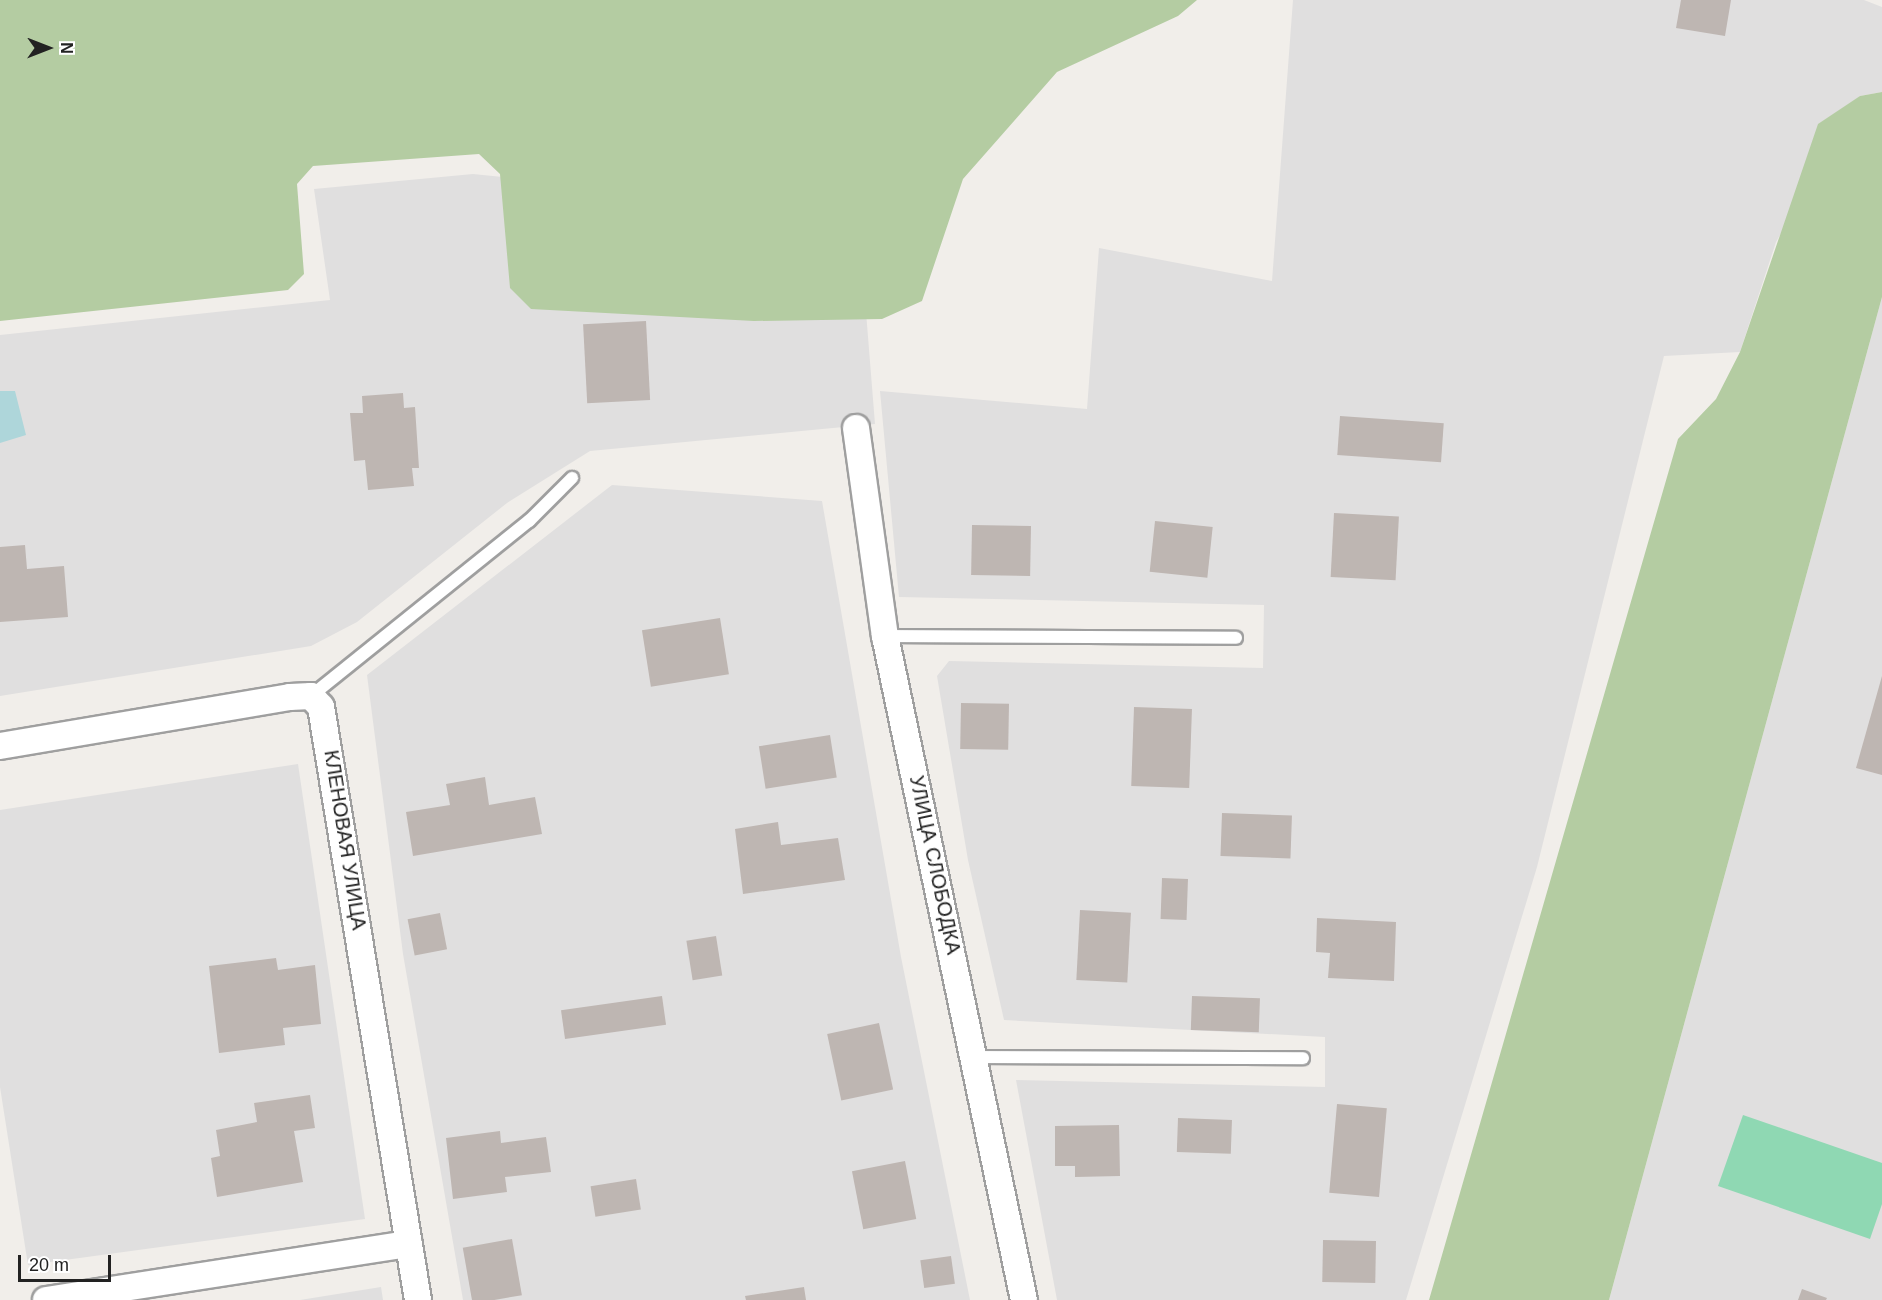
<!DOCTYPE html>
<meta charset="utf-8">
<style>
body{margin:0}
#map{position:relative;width:1882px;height:1300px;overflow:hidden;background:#f1eeea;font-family:Helvetica,sans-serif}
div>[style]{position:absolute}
.residential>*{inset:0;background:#e0dfdf}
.forest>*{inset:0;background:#b4cca2}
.pitch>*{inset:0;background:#8fd8b3}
.water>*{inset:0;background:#aed6da}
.building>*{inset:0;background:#beb6b2;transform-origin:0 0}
.roads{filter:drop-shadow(2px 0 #9f9f9f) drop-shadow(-2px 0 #9f9f9f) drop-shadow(0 2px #9f9f9f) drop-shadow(0 -2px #9f9f9f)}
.lane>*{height:12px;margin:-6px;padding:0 6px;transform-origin:6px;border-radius:6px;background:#fff}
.street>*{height:26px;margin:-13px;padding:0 13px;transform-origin:13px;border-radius:13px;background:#fff}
span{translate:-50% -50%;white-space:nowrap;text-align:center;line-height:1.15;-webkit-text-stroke:4.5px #fff;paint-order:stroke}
.street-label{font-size:20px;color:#222}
.north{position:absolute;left:18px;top:18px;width:60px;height:60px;-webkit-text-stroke:4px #fff;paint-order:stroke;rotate:90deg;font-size:16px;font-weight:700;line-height:24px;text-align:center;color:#222}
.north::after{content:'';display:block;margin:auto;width:21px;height:27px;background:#222;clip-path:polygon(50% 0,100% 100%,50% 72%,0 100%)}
.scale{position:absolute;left:18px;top:1255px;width:93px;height:27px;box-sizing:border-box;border:3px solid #222;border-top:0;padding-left:8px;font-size:18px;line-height:21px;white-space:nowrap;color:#222;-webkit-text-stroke:4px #fff;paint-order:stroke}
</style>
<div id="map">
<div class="residential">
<i style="clip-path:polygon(1293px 0,1864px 0,1882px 7px,1882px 92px,1860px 96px,1776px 242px,1740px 352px,1664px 356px,1537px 867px,1406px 1300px,1057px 1300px,1016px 1080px,1325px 1087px,1325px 1037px,1004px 1020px,968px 860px,937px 676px,949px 661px,1263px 668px,1264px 605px,899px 597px,880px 391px,1087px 409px,1099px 248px,1272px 281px)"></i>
<i style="clip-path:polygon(473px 174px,858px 212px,875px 424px,590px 451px,507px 503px,357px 622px,311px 646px,0 696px,0 335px,330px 300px,314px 189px)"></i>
<i style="clip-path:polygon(1882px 297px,1882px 1300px,1609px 1300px)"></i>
<i style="clip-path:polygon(612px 485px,822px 501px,901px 957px,970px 1300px,463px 1300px,403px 954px,367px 675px)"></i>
<i style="clip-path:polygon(298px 764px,365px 1219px,28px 1265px,0 1087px,0 810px)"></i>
<i style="clip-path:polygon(381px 1287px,383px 1300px,300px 1300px)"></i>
</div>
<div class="forest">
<i style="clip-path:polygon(0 0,1197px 0,1178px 16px,1057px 72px,963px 179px,922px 301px,882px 319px,754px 321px,531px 309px,510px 288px,500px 174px,479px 154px,313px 166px,297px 184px,304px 274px,288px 290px,0 321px)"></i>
<i style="clip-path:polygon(1882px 92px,1882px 297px,1609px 1300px,1429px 1300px,1678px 439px,1716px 399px,1740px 352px,1818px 124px,1860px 96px)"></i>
</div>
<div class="pitch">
<i style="clip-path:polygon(1743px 1115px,1882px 1163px,1882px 1204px,1870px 1239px,1718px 1186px)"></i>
</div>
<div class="water">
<i style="clip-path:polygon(0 391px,15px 391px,26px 435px,0 443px)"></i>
</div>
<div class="building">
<i style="clip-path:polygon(1681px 0,1731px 0,1725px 36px,1676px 28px)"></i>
<i style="left:646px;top:321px;width:79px;height:63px;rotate:87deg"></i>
<i style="clip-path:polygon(403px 393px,404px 408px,415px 407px,419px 468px,412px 468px,414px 486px,368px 490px,365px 460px,354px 461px,350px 413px,363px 413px,362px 396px)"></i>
<i style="left:1340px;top:416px;width:104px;height:39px;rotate:4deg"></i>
<i style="left:1334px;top:513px;width:65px;height:64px;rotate:3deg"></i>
<i style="left:1155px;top:521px;width:58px;height:51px;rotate:6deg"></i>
<i style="left:972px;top:525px;width:59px;height:50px;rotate:1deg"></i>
<i style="clip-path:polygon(25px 545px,27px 569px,64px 566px,68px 617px,0 622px,0 547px)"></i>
<i style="left:720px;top:618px;width:57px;height:79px;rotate:81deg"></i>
<i style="clip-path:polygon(1882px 676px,1882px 775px,1856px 768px)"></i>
<i style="left:961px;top:703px;width:48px;height:46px;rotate:1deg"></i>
<i style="left:1134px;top:707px;width:58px;height:79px;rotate:2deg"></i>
<i style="left:830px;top:735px;width:43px;height:72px;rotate:81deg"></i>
<i style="clip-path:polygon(485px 777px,489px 805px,535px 797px,542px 834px,413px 856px,406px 812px,450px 805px,446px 784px)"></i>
<i style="left:1222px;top:813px;width:70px;height:43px;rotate:2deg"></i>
<i style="clip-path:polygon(778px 822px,781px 845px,838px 838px,845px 880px,743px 894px,735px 829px)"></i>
<i style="left:1162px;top:878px;width:26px;height:41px;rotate:2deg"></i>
<i style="left:1080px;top:910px;width:51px;height:70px;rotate:3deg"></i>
<i style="left:440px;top:913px;width:37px;height:33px;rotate:79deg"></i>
<i style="clip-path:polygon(1317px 918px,1396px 922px,1394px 981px,1328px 978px,1330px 953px,1316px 952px)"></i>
<i style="left:716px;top:936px;width:40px;height:30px;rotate:81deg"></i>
<i style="clip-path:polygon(276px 958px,278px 970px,315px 965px,321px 1024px,283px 1028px,285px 1045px,219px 1053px,209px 966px)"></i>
<i style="left:662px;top:996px;width:29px;height:102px;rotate:82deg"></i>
<i style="left:1192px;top:996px;width:68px;height:34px;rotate:2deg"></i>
<i style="left:879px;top:1023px;width:68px;height:53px;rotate:78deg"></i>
<i style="clip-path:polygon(310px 1095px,315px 1128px,294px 1131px,303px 1182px,217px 1197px,211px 1158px,220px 1156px,216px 1130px,257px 1122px,254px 1103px)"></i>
<i style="left:1337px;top:1104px;width:50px;height:89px;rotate:5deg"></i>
<i style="left:1178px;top:1118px;width:54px;height:34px;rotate:2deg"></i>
<i style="clip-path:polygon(1119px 1125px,1120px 1176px,1075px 1177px,1075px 1166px,1055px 1166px,1055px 1126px)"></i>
<i style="clip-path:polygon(500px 1131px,501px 1143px,546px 1137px,551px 1172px,505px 1177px,507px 1192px,453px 1199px,446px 1138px)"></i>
<i style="left:905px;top:1161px;width:59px;height:54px;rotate:79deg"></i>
<i style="left:636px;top:1179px;width:31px;height:46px;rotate:81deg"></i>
<i style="left:512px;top:1239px;width:57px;height:50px;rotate:80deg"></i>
<i style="left:1323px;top:1240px;width:53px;height:42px;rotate:1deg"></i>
<i style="left:951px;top:1256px;width:28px;height:31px;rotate:82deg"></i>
<i style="clip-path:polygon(804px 1287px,806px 1300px,746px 1300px,745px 1296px)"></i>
<i style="clip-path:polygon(1802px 1289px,1827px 1298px,1826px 1300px,1798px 1300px)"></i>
</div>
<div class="roads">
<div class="lane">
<i style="left:885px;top:636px;width:351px;rotate:0.3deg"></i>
<i style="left:311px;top:696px;width:280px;rotate:-38.8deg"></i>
<i style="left:529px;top:521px;width:61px;rotate:-45deg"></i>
<i style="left:977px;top:1057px;width:326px;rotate:0.2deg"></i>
</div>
<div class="street">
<i style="left:856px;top:428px;width:210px;rotate:82.1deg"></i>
<i style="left:885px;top:636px;width:678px;rotate:78.18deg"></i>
<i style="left:0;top:746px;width:294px;rotate:-9.6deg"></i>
<i style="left:290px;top:697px;width:21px;rotate:-3deg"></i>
<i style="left:311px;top:696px;width:15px;rotate:48deg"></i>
<i style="left:321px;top:707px;width:601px;rotate:80.71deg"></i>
<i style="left:46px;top:1300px;width:367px;rotate:-8.8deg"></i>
</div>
</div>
<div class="street-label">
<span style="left:345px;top:840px;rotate:81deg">КЛЕНОВАЯ УЛИЦА</span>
<span style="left:935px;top:865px;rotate:78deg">УЛИЦА СЛОБОДКА</span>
</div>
<div class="north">N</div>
<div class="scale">20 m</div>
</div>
